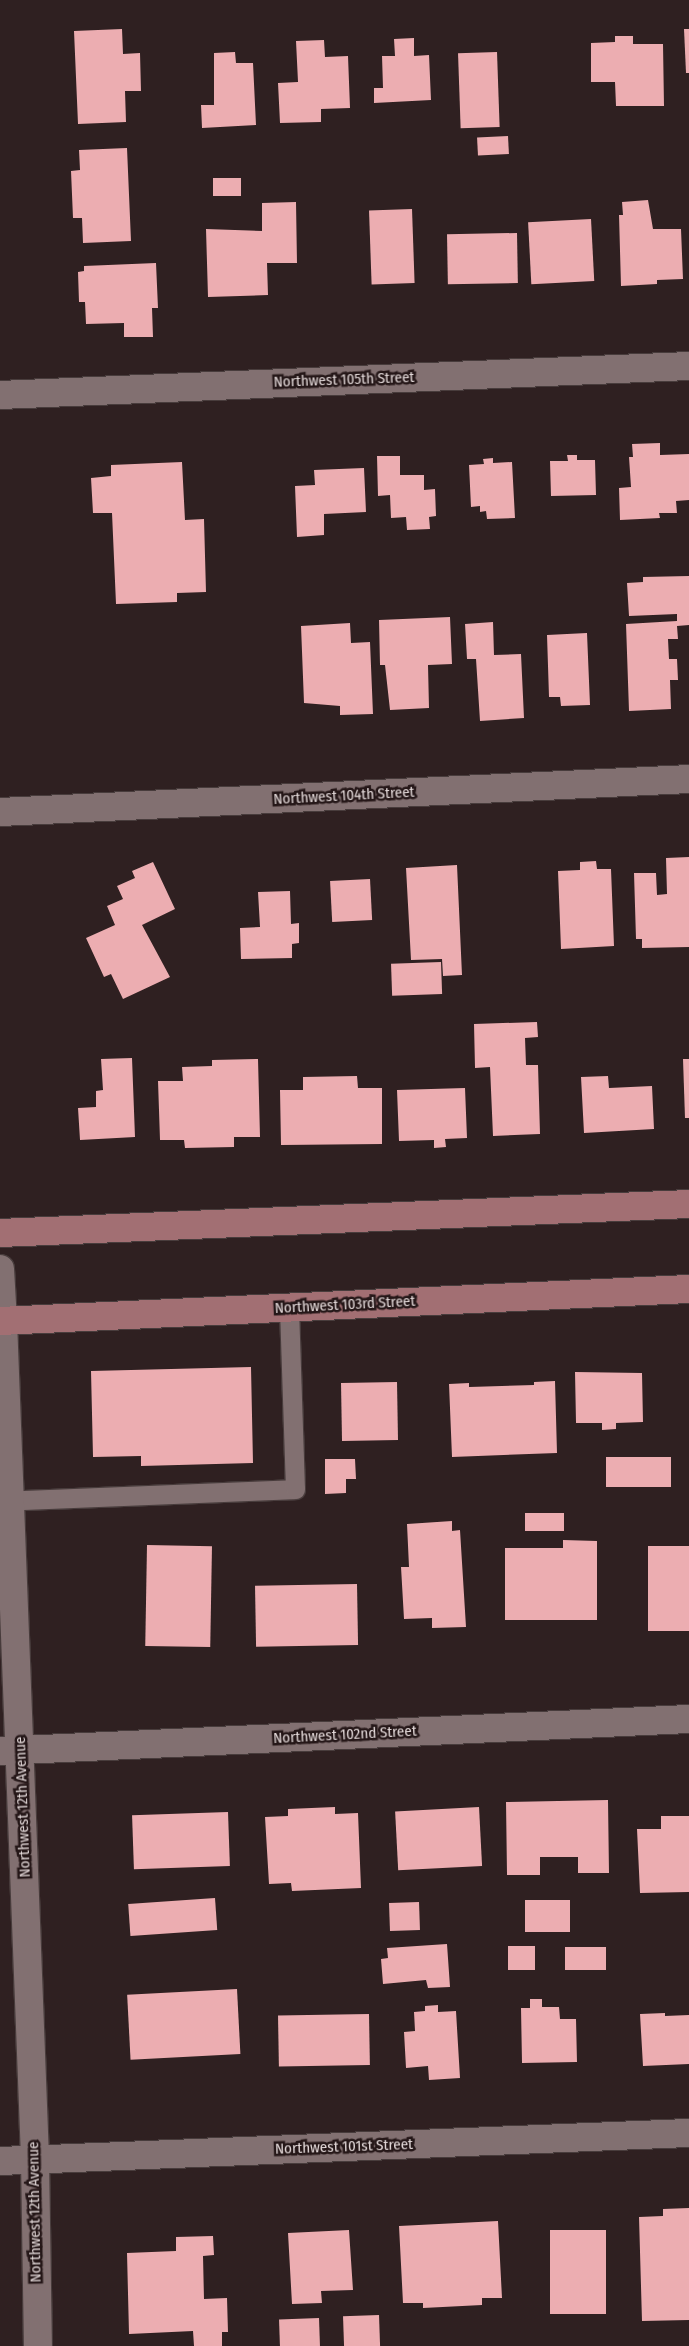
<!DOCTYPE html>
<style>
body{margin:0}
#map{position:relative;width:689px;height:2346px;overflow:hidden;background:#2f2021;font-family:"Fira Sans Condensed",sans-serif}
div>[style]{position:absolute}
.building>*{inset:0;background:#ecadb1;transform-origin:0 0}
.roads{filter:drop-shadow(1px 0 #483c3c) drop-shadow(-1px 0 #483c3c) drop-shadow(0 1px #483c3c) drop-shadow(0 -1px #483c3c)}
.lane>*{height:19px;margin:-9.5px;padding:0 9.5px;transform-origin:9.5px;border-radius:9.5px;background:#827071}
.street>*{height:28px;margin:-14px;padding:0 14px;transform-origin:14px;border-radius:14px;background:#827071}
.secondary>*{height:28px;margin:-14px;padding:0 14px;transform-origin:14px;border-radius:14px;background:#827071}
.primary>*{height:28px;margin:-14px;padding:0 14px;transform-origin:14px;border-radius:14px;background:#a26f73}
span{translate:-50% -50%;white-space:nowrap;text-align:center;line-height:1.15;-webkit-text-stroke:5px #251718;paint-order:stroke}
.street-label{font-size:15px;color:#e3d9d9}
</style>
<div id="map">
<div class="building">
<i style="clip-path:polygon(122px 29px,123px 54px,140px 53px,141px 91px,125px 91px,126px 122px,78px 124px,74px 31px)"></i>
<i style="clip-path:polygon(684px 29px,689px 29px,689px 73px,686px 73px)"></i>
<i style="clip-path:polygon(615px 36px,633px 36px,633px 44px,663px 44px,664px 106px,616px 106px,615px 82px,591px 82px,591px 43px,615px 42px)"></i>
<i style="clip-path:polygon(414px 38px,414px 56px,429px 55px,431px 100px,374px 103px,374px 88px,383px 88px,382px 56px,395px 56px,394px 39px)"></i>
<i style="clip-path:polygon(324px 40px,325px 57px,348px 56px,350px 108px,321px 109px,321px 122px,280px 123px,278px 83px,298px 82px,296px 41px)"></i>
<i style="clip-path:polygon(235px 52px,236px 63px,253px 63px,256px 125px,202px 128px,201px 105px,214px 105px,214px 53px)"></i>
<i style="left:497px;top:52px;width:75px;height:39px;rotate:88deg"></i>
<i style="left:508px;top:136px;width:18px;height:31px;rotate:87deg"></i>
<i style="clip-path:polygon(127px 148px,131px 241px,83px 243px,82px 218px,73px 218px,71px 171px,80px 170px,79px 150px)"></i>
<i style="left:213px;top:178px;width:28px;height:18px"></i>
<i style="clip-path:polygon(648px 200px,653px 229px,681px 229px,683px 279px,657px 280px,657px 284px,621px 286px,619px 215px,623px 215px,622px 202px)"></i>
<i style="clip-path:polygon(296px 202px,297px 263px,267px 263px,268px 295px,208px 297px,206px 229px,262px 231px,262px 203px)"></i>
<i style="left:412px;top:209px;width:74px;height:43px;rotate:88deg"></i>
<i style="left:591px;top:219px;width:62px;height:63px;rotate:87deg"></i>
<i style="left:517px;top:233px;width:50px;height:70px;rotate:89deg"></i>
<i style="clip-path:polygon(156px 263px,158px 308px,152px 308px,153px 337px,124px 337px,124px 323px,86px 324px,85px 302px,79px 302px,78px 272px,84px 271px,84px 266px)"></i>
<i style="clip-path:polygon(660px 443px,660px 455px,689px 454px,689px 500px,676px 501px,677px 513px,659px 513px,660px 518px,620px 520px,619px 488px,631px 487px,629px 457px,633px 457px,632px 444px)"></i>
<i style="clip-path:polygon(567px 455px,577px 455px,577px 460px,595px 460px,596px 495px,551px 496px,550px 461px,568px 461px)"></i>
<i style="clip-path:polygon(377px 456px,400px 456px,400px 475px,424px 475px,424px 490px,435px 489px,436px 516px,429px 517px,430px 529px,407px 530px,406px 517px,391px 518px,390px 495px,378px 496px)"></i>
<i style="clip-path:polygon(493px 458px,493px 463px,512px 462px,515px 518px,487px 519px,486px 511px,480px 512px,480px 506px,471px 507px,469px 465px,484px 464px,483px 459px)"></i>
<i style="clip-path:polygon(182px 462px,185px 520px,204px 519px,206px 592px,177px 593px,177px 602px,116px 604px,112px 513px,93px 513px,91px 478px,111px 476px,111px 465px)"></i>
<i style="clip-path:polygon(364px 468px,366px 512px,324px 514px,324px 535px,297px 537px,295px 486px,315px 485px,314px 470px)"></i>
<i style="clip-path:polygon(689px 576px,689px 625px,677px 626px,678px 639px,668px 639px,669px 659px,677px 659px,678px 680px,670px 680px,671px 709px,629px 711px,626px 624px,677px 621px,677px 614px,629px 616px,627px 583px,643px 582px,643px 577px)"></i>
<i style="clip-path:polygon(450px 617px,452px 664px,428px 665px,429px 708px,390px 710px,385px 665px,380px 665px,379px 620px)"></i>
<i style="clip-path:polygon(493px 622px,494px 655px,521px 654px,524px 718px,480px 721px,476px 659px,467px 659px,465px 624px)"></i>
<i style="clip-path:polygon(350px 623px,351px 643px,370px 642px,373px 714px,340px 715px,340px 706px,304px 703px,301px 626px)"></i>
<i style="clip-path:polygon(587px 633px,590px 705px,561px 706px,560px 697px,549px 697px,547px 635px)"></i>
<i style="clip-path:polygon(689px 857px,689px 947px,642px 948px,642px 939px,636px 939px,634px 873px,656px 873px,657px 895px,667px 894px,666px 858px)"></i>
<i style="clip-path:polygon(596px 861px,597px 869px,611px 869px,614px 946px,561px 949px,558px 871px,580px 870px,580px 862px)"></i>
<i style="clip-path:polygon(153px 862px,175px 909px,142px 925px,170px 977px,123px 999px,111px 974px,104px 977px,86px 938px,115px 925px,107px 906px,123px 899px,117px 886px,135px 878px,132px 871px)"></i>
<i style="clip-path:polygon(457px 865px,462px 975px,443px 976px,442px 959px,411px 960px,406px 868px)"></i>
<i style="left:370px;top:879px;width:41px;height:40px;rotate:87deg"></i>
<i style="clip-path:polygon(290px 891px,291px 924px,299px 923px,299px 943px,292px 944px,292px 958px,241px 959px,240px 928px,260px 927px,258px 892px)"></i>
<i style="left:441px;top:962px;width:32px;height:50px;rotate:88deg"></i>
<i style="clip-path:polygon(537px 1022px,538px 1037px,525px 1038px,526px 1065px,538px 1065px,540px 1134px,493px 1136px,490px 1067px,475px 1068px,474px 1024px)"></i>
<i style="clip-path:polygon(132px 1058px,135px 1137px,80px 1140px,78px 1108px,96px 1107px,96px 1091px,103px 1090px,101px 1059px)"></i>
<i style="clip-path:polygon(258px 1059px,260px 1137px,234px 1137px,234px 1147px,185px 1148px,184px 1140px,160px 1140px,158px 1081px,183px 1081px,182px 1067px,212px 1066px,212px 1060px)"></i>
<i style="clip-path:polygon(683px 1059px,689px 1059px,689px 1118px,685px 1118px)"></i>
<i style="clip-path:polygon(357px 1076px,358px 1088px,382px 1088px,382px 1144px,281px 1145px,280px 1090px,303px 1090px,303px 1077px)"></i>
<i style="clip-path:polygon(608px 1076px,609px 1088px,652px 1086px,654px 1129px,584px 1133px,581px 1077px)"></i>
<i style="clip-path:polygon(465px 1088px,467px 1138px,445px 1139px,446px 1147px,434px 1148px,434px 1140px,399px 1141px,397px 1090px)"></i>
<i style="clip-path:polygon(251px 1367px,253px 1463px,141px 1466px,141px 1456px,93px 1457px,91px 1371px)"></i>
<i style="clip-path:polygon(575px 1372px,642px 1373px,643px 1422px,616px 1423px,616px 1429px,602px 1430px,602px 1423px,576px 1423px)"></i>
<i style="clip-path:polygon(555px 1381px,557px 1453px,452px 1457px,449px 1384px,469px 1383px,469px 1387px,534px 1385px,534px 1382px)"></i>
<i style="left:397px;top:1382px;width:58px;height:56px;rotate:89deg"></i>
<i style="left:671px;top:1457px;width:30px;height:65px;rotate:90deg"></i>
<i style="clip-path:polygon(325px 1459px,355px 1459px,356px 1479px,346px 1479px,346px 1493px,325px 1494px)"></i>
<i style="left:525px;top:1513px;width:39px;height:18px"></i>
<i style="clip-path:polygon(452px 1521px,452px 1531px,460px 1530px,466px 1627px,432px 1628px,432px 1618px,404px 1619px,401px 1567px,409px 1567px,407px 1524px)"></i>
<i style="clip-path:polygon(563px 1540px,597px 1541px,597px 1620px,505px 1620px,505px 1548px,563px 1548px)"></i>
<i style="left:147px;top:1545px;width:65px;height:101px;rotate:1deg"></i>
<i style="left:689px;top:1546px;width:85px;height:41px;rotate:90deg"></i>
<i style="left:357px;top:1584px;width:61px;height:102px;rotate:89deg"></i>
<i style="clip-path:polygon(608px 1800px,609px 1873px,578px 1873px,578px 1857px,540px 1857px,540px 1875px,507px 1875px,506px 1802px)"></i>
<i style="clip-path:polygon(335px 1807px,335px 1814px,358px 1813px,361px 1888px,292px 1891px,291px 1883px,269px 1884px,265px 1817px,288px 1816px,288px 1809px)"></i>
<i style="left:479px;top:1807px;width:59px;height:84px;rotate:87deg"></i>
<i style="left:228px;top:1812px;width:54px;height:96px;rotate:88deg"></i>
<i style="clip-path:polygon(661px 1816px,689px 1816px,689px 1892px,640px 1893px,637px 1829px,661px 1829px)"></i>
<i style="left:215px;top:1898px;width:32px;height:87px;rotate:86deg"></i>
<i style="left:525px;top:1900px;width:45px;height:32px"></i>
<i style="left:419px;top:1902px;width:28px;height:30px;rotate:88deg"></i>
<i style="clip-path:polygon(447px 1944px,450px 1987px,428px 1988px,426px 1980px,383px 1984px,381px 1959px,388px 1958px,387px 1948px)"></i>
<i style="left:508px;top:1946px;width:27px;height:24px"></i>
<i style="left:565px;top:1947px;width:41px;height:23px"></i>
<i style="left:237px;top:1989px;width:65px;height:110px;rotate:87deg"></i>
<i style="clip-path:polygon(530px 1999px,542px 1999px,542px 2007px,559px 2007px,560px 2019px,576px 2019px,577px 2062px,522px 2063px,521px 2008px,530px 2008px)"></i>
<i style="clip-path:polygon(438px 2005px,438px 2012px,456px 2011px,460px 2078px,429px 2080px,428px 2066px,406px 2068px,404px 2032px,415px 2031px,414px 2012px,425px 2011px,425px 2006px)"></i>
<i style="clip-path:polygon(665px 2013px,665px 2016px,689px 2015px,689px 2064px,643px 2066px,640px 2014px)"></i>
<i style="left:369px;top:2014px;width:51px;height:91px;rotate:89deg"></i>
<i style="clip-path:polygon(689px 2208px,689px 2320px,642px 2321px,639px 2217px,663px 2216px,663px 2209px)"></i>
<i style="clip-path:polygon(498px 2221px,502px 2298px,482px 2298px,482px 2305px,423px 2308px,423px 2303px,403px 2303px,399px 2226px)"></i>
<i style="clip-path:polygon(349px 2230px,353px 2290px,321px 2291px,322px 2303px,292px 2304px,288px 2233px)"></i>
<i style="left:550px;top:2230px;width:56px;height:84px"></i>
<i style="clip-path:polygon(213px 2236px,214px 2255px,203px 2256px,204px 2299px,227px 2298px,228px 2332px,222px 2332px,222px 2346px,194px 2346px,193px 2331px,129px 2334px,127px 2253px,176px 2251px,176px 2237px)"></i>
<i style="left:379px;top:2315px;width:31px;height:36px;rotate:88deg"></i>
<i style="left:319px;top:2318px;width:28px;height:40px;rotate:88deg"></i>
</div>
<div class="roads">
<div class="lane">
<i style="left:0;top:1501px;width:295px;rotate:-2.3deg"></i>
<i style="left:295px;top:1489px;width:181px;rotate:-91.9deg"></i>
</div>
<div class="street">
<i style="left:0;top:395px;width:690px;rotate:-2.41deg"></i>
<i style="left:0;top:812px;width:690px;rotate:-2.74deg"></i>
<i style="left:3px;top:1321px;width:839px;rotate:87.81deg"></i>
<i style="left:35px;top:2159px;width:187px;rotate:89.1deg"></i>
<i style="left:0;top:1751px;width:690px;rotate:-2.66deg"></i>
<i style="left:0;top:2161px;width:690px;rotate:-2.33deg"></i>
</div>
<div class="secondary">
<i style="left:0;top:1269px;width:52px;rotate:86.7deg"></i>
</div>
<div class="primary">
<i style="left:0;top:1233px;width:690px;rotate:-2.41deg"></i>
<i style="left:0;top:1321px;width:690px;rotate:-2.66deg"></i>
</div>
</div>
<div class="street-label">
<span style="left:344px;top:380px;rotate:-2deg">Northwest 105th Street</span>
<span style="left:344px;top:796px;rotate:-3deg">Northwest 104th Street</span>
<span style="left:345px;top:1305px;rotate:-3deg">Northwest 103rd Street</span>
<span style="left:345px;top:1735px;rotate:-3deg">Northwest 102nd Street</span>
<span style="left:23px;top:1807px;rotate:-92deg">Northwest 12th Avenue</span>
<span style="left:344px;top:2147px;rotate:-2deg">Northwest 101st Street</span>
<span style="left:35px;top:2212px;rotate:-91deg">Northwest 12th Avenue</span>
</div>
</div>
